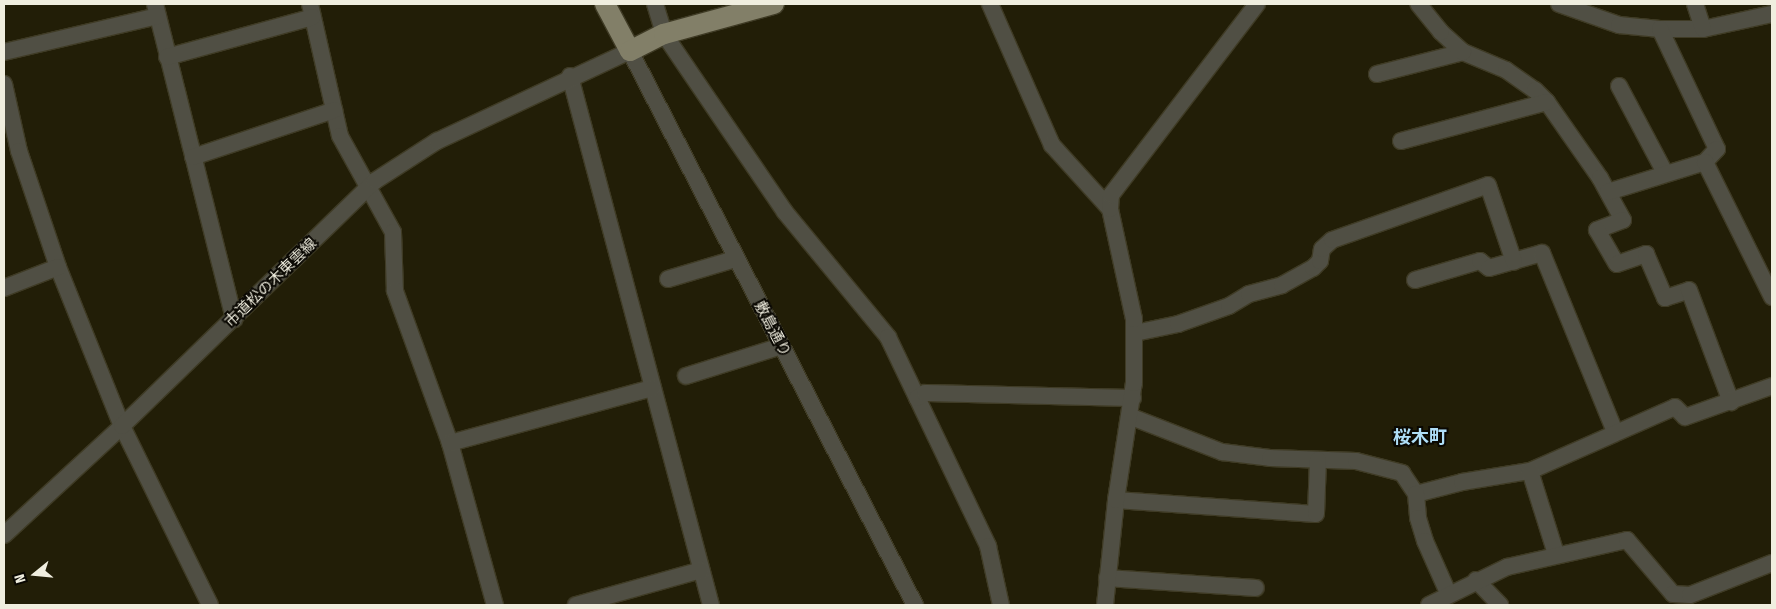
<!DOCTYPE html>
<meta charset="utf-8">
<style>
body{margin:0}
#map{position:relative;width:1776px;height:609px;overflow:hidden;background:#221e07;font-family:"Fira Sans Condensed","Noto Sans JP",sans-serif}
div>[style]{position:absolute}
.roads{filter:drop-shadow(1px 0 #3f3b25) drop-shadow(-1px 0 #3f3b25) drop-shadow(0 1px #3f3b25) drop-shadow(0 -1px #3f3b25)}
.minor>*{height:16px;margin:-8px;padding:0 8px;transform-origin:8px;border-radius:8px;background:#504f44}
.major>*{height:20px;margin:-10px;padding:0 10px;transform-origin:10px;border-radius:10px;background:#827f68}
span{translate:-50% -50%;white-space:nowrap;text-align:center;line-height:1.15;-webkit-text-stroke:4px #0a0802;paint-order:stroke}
.street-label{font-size:15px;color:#f0eedf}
.quarter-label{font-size:18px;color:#afdef7;font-weight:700}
.frame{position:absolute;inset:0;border:5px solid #f0eedf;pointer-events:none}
.north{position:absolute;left:10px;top:549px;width:50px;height:50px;-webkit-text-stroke:4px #0a0802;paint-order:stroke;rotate:253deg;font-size:14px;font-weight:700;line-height:20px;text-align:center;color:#f0eedf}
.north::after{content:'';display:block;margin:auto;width:18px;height:22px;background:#f0eedf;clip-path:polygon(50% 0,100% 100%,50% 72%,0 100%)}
</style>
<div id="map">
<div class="roads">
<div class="minor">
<i style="left:155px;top:4px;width:325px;rotate:75.9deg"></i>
<i style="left:310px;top:4px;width:135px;rotate:77.2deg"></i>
<i style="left:340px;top:136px;width:110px;rotate:61.1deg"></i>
<i style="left:393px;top:232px;width:59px;rotate:88.1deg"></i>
<i style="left:395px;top:291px;width:162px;rotate:70.1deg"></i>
<i style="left:450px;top:443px;width:168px;rotate:74.5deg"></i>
<i style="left:655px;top:4px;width:31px;rotate:73deg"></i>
<i style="left:664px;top:34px;width:215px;rotate:55.8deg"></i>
<i style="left:785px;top:212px;width:162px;rotate:50.5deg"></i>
<i style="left:888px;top:337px;width:232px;rotate:64.4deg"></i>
<i style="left:988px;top:546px;width:60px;rotate:77.6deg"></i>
<i style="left:990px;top:4px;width:154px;rotate:66.3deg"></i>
<i style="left:1052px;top:145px;width:86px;rotate:47.8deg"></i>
<i style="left:1559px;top:4px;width:64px;rotate:19.3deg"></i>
<i style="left:1619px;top:25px;width:41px;rotate:5.6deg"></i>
<i style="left:1660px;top:29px;width:43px"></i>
<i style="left:1703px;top:29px;width:71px;rotate:-12.3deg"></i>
<i style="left:1695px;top:4px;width:26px;rotate:72deg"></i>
<i style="left:1660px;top:29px;width:133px;rotate:64.6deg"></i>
<i style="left:1717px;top:149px;width:18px;rotate:133deg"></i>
<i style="left:4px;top:52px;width:158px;rotate:-13.2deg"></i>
<i style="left:1463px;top:52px;width:47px;rotate:22.7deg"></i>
<i style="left:1506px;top:70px;width:35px;rotate:35deg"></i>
<i style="left:1535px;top:90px;width:17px;rotate:45deg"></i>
<i style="left:1547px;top:102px;width:93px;rotate:55.1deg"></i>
<i style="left:1600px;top:178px;width:48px;rotate:61.3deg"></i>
<i style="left:1623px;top:220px;width:28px;rotate:159deg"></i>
<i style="left:1597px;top:230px;width:39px;rotate:60deg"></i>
<i style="left:1617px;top:264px;width:31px;rotate:-19deg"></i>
<i style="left:1646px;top:254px;width:48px;rotate:66.6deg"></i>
<i style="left:1665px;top:298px;width:25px;rotate:-18deg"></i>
<i style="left:1689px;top:290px;width:120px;rotate:69.4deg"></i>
<i style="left:167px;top:57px;width:151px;rotate:-15.3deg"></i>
<i style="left:1377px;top:74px;width:89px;rotate:-14.3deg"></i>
<i style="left:1463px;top:52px;width:30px;rotate:-138deg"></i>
<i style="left:1441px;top:32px;width:36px;rotate:-129deg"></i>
<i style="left:570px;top:76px;width:547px;rotate:75.08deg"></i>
<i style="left:4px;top:84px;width:69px;rotate:77.4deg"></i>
<i style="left:19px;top:151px;width:122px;rotate:71.4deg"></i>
<i style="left:58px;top:267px;width:171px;rotate:68.1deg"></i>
<i style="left:122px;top:426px;width:199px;rotate:63.8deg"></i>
<i style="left:1619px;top:86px;width:98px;rotate:62.1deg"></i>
<i style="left:1401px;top:141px;width:151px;rotate:-15deg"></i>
<i style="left:193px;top:157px;width:149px;rotate:-18.4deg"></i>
<i style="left:1608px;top:192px;width:102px;rotate:-17.2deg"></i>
<i style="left:1705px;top:162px;width:151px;rotate:63.6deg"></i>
<i style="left:668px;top:279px;width:70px;rotate:-16.6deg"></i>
<i style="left:1415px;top:280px;width:68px;rotate:-16.3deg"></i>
<i style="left:1480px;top:261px;width:11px;rotate:38deg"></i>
<i style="left:1489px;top:268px;width:55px;rotate:-15.8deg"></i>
<i style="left:1542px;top:253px;width:193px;rotate:67.8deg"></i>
<i style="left:4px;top:288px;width:58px;rotate:-21.3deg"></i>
<i style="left:1135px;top:333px;width:44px;rotate:-11.8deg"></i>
<i style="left:1178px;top:324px;width:54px;rotate:-19.4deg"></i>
<i style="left:1229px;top:306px;width:23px;rotate:-31deg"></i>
<i style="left:1249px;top:294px;width:34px;rotate:-15deg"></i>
<i style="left:1282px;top:285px;width:35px;rotate:-29deg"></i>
<i style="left:1313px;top:268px;width:10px;rotate:-45deg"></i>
<i style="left:1320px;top:261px;width:12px;rotate:-81deg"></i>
<i style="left:1322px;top:249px;width:13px;rotate:-42deg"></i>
<i style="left:1332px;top:240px;width:165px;rotate:-19.4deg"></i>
<i style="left:1488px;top:185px;width:81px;rotate:71.3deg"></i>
<i style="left:686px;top:376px;width:100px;rotate:-17.5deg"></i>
<i style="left:917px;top:398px;width:9px;rotate:-32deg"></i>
<i style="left:925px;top:393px;width:208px;rotate:1.4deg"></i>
<i style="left:1129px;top:416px;width:100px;rotate:21.2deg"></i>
<i style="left:1222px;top:452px;width:48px;rotate:7.1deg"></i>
<i style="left:1270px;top:458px;width:86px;rotate:2deg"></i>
<i style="left:1356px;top:461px;width:48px;rotate:14.6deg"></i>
<i style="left:1402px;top:473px;width:25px;rotate:56deg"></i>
<i style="left:1416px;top:494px;width:48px;rotate:-14.6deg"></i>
<i style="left:1462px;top:482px;width:69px;rotate:-9.2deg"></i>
<i style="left:1530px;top:471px;width:158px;rotate:-23.8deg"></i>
<i style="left:1675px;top:407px;width:14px;rotate:45deg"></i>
<i style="left:1685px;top:417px;width:92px;rotate:-19.6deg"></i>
<i style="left:450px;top:443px;width:210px;rotate:-15.2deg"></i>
<i style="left:1530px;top:471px;width:87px;rotate:72.6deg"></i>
<i style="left:1416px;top:494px;width:24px;rotate:85deg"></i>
<i style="left:1418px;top:518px;width:24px;rotate:73deg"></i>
<i style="left:1425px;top:541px;width:59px;rotate:66deg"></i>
<i style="left:1116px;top:500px;width:200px;rotate:4deg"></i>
<i style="left:1316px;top:514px;width:54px;rotate:-87.9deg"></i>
<i style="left:4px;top:535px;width:161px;rotate:-42.7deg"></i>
<i style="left:122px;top:426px;width:352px;rotate:-44.1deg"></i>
<i style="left:375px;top:181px;width:74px;rotate:-32.8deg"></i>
<i style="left:437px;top:141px;width:213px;rotate:-25deg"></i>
<i style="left:630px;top:51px;width:623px;rotate:62.78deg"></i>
<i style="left:1107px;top:578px;width:149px;rotate:3.8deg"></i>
<i style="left:1476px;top:580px;width:35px;rotate:46deg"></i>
<i style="left:576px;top:605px;width:130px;rotate:-15.6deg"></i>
<i style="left:1105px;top:605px;width:106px;rotate:-84deg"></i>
<i style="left:1116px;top:500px;width:118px;rotate:-81.3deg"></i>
<i style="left:1134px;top:383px;width:64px;rotate:-90deg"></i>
<i style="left:1134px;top:319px;width:113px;rotate:-102.3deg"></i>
<i style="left:1110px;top:209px;width:14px;rotate:-86deg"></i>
<i style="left:1111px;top:195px;width:240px;rotate:-52.6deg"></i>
<i style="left:1429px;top:605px;width:87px;rotate:-26deg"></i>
<i style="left:1507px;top:567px;width:123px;rotate:-12.7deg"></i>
<i style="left:1627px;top:540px;width:71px;rotate:49.6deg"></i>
<i style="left:1673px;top:594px;width:17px;rotate:3deg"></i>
<i style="left:1690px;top:595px;width:88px;rotate:-21.3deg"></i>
</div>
<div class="major">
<i style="left:605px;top:4px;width:53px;rotate:62deg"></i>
<i style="left:630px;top:51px;width:38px;rotate:-27deg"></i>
<i style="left:664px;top:34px;width:114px;rotate:-15.3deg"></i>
</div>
</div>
<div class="street-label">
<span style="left:271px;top:283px;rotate:-44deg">市道松の木東雲線</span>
<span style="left:772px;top:329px;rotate:62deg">敷島通り</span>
</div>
<div class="quarter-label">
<span style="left:1420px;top:437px">桜木町</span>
</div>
<div class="frame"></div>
<div class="north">N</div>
</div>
